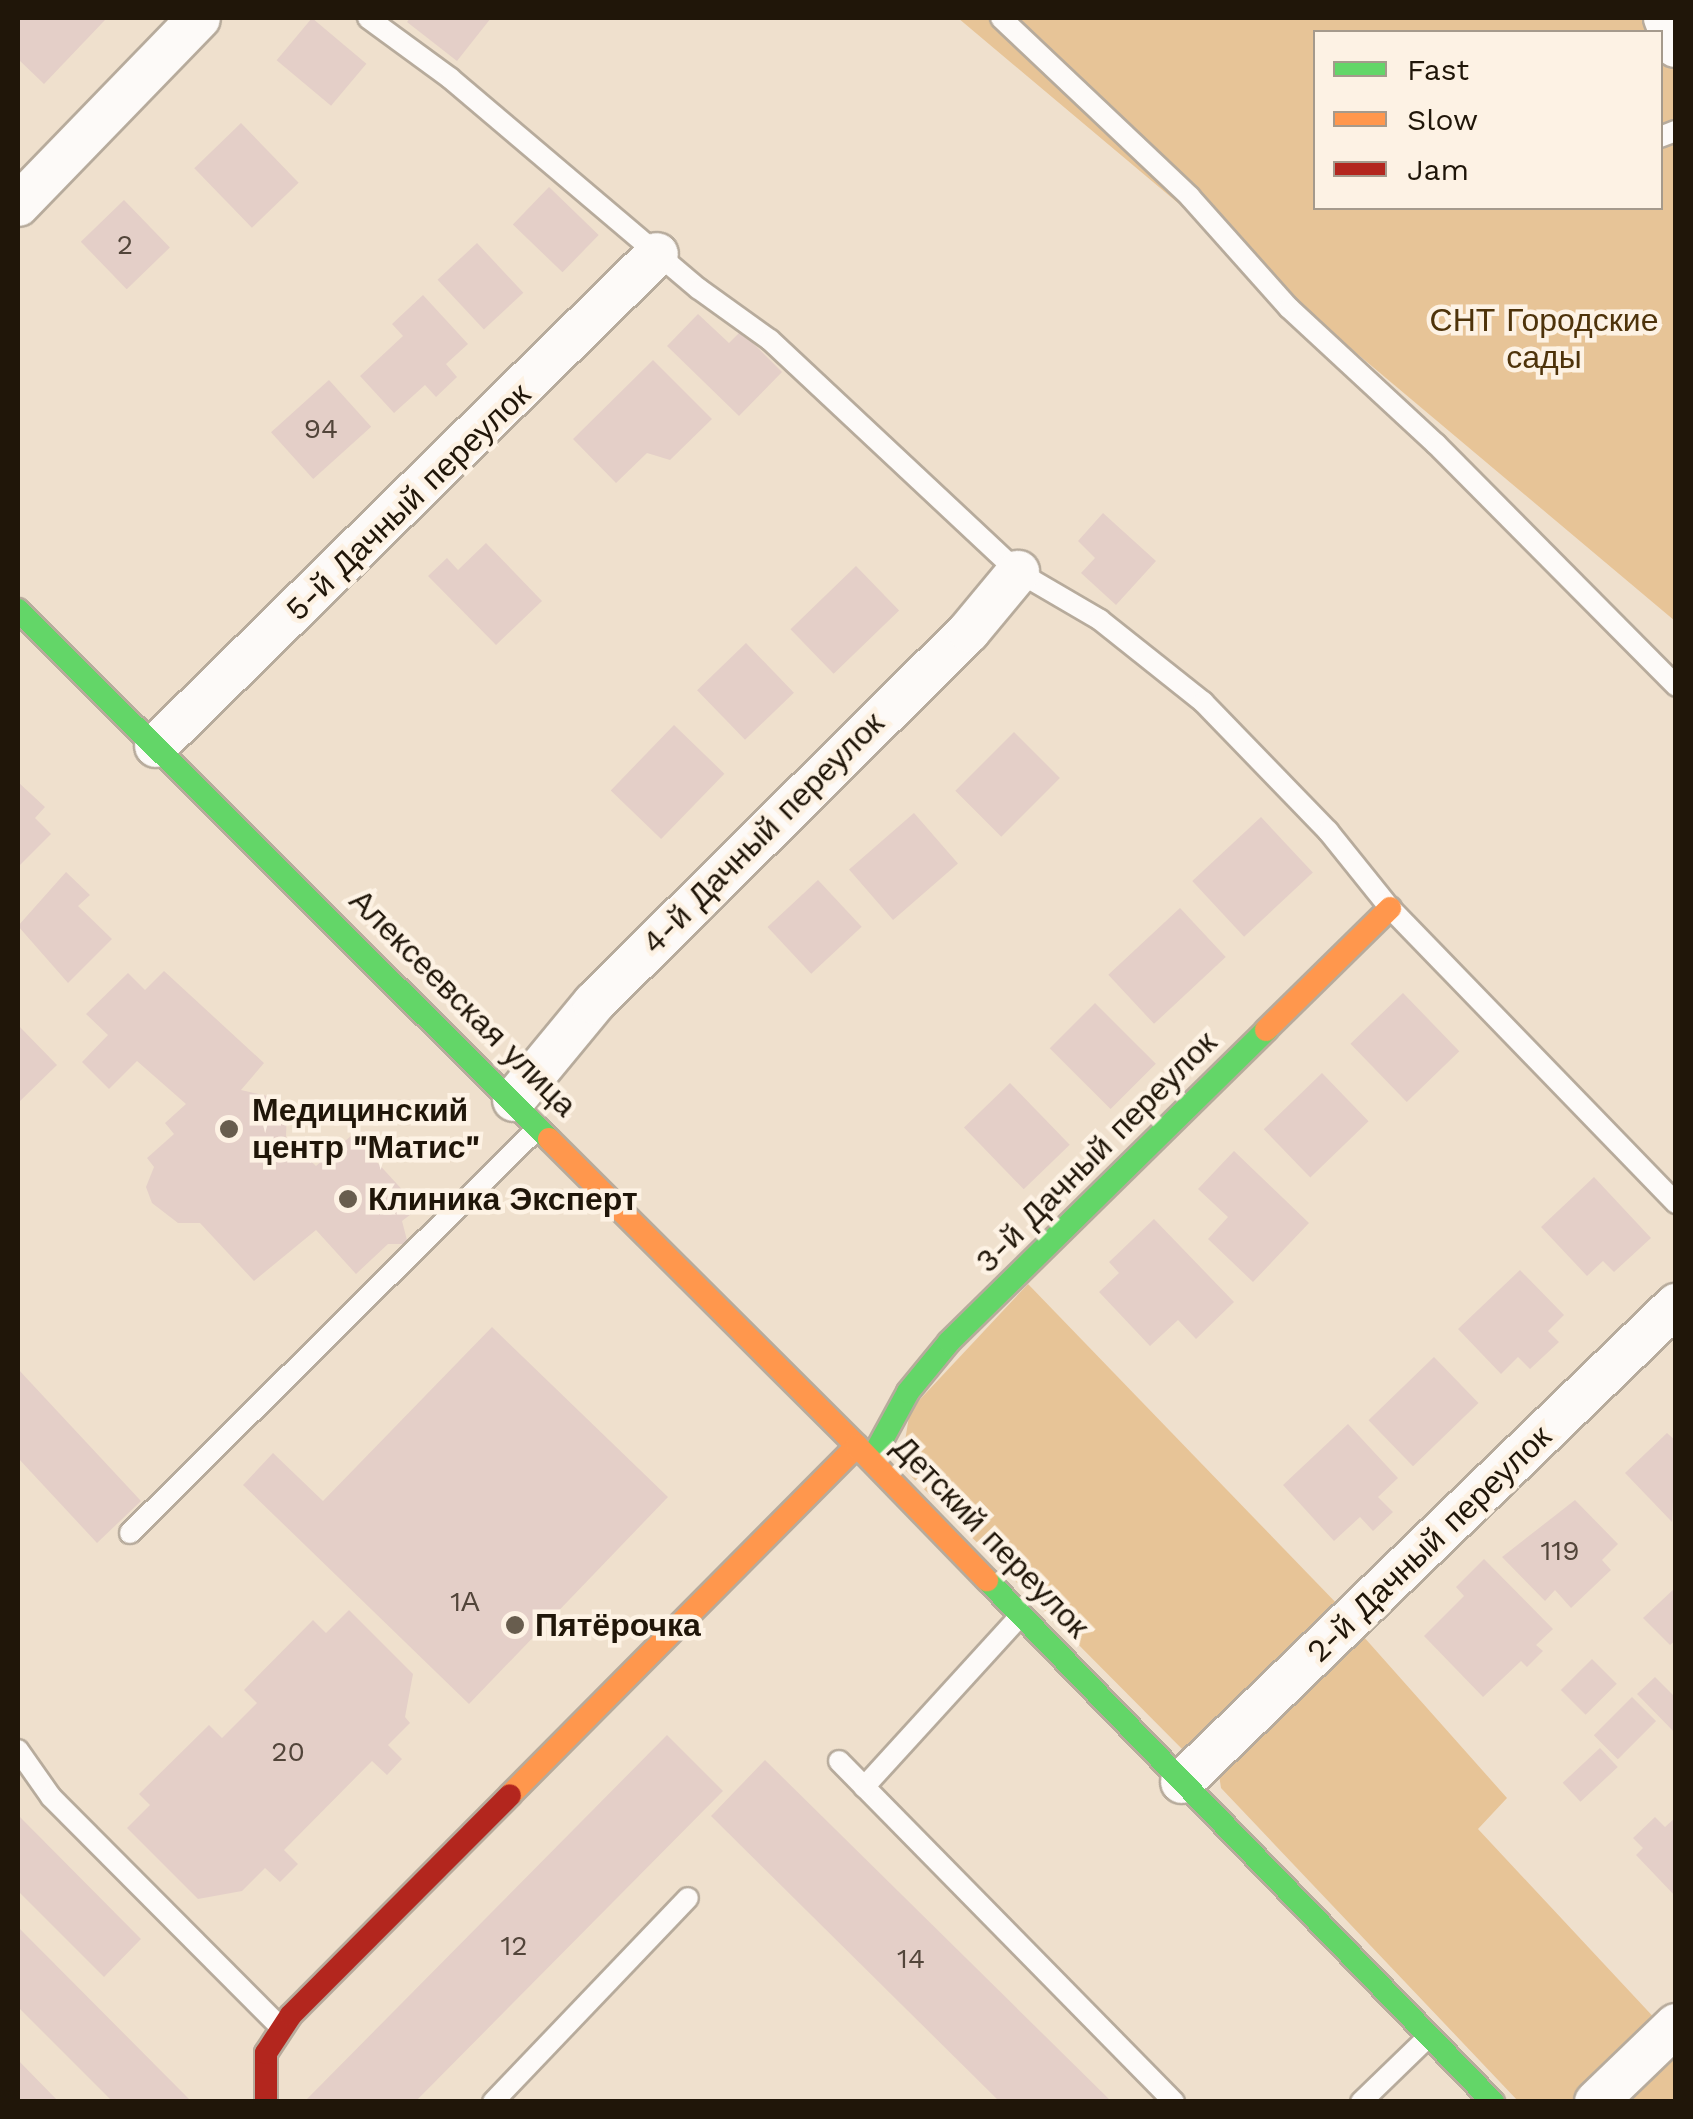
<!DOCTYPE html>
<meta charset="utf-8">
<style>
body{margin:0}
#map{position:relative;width:1693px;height:2119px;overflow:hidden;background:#efe0cd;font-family:"Work Sans",sans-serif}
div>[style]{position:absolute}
.green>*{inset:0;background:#e7c497}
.building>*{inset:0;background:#e4cfc8;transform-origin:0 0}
.roads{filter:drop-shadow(2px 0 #b7ab9c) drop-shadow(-2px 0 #b7ab9c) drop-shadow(0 2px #b7ab9c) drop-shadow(0 -2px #b7ab9c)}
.lane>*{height:20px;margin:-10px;padding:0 10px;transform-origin:10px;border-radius:10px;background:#fdfaf8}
.street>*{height:42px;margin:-21px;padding:0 21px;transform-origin:21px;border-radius:21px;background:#fdfaf8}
.fast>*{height:22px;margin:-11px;padding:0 11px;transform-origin:11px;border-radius:11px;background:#63d668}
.slow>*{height:22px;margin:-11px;padding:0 11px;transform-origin:11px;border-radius:11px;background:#ff974d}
.jam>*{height:22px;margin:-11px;padding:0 11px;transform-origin:11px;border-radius:11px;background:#b3261e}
.dots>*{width:28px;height:28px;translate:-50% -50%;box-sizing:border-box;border:5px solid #fdf2e4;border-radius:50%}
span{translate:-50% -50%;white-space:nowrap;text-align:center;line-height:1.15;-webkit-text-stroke:9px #fdf2e4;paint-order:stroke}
.number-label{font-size:28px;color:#52453a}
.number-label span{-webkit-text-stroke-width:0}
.park-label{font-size:32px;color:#4e330a}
.street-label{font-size:32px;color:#201609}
.poi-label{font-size:32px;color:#201609;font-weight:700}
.left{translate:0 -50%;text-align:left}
.frame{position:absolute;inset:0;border:20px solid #201609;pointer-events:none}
.legend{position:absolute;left:1313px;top:30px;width:350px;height:180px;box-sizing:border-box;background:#fdf2e4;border:2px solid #a59a8c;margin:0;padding:12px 18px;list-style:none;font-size:30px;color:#201609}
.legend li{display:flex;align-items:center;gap:20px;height:50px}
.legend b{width:50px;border:2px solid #a59a8c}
</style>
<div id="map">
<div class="green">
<i style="clip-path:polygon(evenodd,958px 18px,1675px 18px,1675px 621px,958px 18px,1316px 32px,1660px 32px,1660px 208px,1316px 208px,1316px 32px)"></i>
<i style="clip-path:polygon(1028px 1284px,1342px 1609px,1193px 1760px,901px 1466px,910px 1410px)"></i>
<i style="clip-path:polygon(1355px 1627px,1507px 1798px,1478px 1829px,1660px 2024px,1578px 2101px,1518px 2101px,1221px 1788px,1218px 1768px)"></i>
<i style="clip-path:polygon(1675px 2046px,1675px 2101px,1617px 2102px)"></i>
</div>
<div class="building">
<i style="clip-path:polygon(18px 18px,102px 18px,105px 20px,44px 84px,18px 59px)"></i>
<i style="left:312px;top:18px;width:71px;height:55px;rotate:40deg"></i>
<i style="clip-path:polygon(410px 18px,491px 18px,457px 61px,407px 22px)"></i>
<i style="left:241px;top:123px;width:83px;height:65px;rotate:46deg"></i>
<i style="left:549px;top:187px;width:69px;height:52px;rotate:44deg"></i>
<i style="left:124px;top:200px;width:66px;height:60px;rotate:46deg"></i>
<i style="left:477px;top:243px;width:68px;height:54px;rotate:47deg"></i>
<i style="clip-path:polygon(423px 295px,468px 344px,446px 364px,457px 377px,436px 397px,425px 385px,394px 413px,360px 376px,403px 336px,392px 324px)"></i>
<i style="clip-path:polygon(698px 314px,729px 343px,741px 331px,782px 372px,739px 416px,667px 346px)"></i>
<i style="clip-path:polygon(653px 360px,712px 419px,670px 460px,647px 453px,616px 483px,573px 439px)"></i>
<i style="left:329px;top:380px;width:63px;height:78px;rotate:48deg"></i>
<i style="clip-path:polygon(1103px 513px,1156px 561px,1116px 605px,1081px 573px,1095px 558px,1078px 541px)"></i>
<i style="clip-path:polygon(486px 543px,542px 601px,496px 645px,428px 576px,447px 558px,458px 570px)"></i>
<i style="left:856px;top:566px;width:62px;height:91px;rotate:46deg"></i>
<i style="left:746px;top:643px;width:69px;height:68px;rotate:46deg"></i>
<i style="left:674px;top:725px;width:70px;height:91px;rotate:44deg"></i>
<i style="left:1014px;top:732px;width:65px;height:83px;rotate:45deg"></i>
<i style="clip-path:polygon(18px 782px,45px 807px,35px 818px,51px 834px,18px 867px)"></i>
<i style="left:914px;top:813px;width:67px;height:86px;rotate:49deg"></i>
<i style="left:1261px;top:817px;width:76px;height:94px;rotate:47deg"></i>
<i style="clip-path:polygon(66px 872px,90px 895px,78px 906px,112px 939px,68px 983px,18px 926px)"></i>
<i style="left:818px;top:880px;width:64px;height:69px;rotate:47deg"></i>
<i style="left:1180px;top:908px;width:67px;height:98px;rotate:47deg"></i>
<i style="clip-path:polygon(164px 971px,264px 1063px,241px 1090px,276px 1098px,287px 1110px,286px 1137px,316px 1166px,352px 1135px,419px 1208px,402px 1221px,408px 1244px,388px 1244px,356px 1274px,316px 1230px,254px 1281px,200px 1223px,178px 1223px,152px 1203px,146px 1187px,154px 1167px,147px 1158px,174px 1134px,165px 1123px,186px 1104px,137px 1061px,109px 1089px,82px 1062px,108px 1035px,86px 1014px,128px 973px,145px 990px)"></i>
<i style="left:1403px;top:993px;width:81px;height:73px;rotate:46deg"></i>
<i style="left:1095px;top:1003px;width:86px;height:64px;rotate:45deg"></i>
<i style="clip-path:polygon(18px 1025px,57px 1065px,18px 1103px)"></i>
<i style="left:1322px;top:1073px;width:67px;height:81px;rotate:46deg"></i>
<i style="left:1010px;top:1083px;width:86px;height:64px;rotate:46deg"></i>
<i style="clip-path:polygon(1234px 1151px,1309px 1223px,1253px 1282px,1208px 1239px,1228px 1217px,1198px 1189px)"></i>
<i style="clip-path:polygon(1594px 1177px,1651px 1238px,1614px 1272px,1603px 1261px,1587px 1276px,1541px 1227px)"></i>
<i style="clip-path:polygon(1154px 1219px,1234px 1302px,1196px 1339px,1178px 1320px,1150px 1346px,1099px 1292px,1119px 1273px,1109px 1262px)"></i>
<i style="clip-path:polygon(1520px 1270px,1564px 1315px,1548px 1331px,1559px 1342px,1530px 1369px,1518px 1357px,1501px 1374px,1458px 1329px)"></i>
<i style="clip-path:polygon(492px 1327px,668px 1497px,469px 1704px,243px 1485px,273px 1453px,323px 1501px)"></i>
<i style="left:1434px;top:1357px;width:64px;height:91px;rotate:46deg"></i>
<i style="clip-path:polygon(18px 1369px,141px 1501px,97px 1543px,18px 1458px)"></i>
<i style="clip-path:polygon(1348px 1424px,1398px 1478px,1378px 1497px,1393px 1512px,1373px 1531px,1360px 1517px,1334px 1541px,1283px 1485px)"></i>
<i style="clip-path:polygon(1667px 1433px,1676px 1441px,1672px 1522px,1625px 1473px)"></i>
<i style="clip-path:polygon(1575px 1500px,1618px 1544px,1602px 1560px,1611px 1570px,1571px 1608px,1555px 1590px,1545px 1601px,1502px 1557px)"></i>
<i style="clip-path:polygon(1484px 1559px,1553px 1629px,1536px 1645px,1543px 1651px,1527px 1667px,1521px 1661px,1483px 1697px,1424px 1636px,1464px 1596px,1456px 1587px)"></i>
<i style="clip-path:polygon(1676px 1587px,1676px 1640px,1670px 1645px,1643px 1618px)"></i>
<i style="clip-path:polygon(349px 1610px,413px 1674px,405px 1717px,410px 1723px,388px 1745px,402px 1759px,387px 1775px,372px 1761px,284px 1850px,298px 1864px,280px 1882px,265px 1868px,242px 1891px,198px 1899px,127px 1828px,150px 1805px,139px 1794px,209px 1725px,222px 1738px,257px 1703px,244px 1690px,313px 1620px,326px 1633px)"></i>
<i style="left:1592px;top:1659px;width:35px;height:44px;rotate:45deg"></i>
<i style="clip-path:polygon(1655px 1677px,1676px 1698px,1676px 1734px,1637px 1694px)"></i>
<i style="left:1632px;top:1697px;width:34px;height:54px;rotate:45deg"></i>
<i style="clip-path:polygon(667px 1735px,723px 1791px,415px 2102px,304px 2102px)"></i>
<i style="left:1600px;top:1748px;width:26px;height:51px;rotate:47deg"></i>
<i style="clip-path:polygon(765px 1760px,1112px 2102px,1000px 2102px,711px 1816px)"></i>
<i style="clip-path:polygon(18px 1815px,141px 1939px,104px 1977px,18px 1891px)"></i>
<i style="clip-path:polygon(1655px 1817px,1665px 1827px,1676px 1817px,1676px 1897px,1636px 1855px,1643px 1848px,1633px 1838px)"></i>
<i style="clip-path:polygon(18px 1927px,192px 2102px,113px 2102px,18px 2007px)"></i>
<i style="clip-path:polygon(18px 2060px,59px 2102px,18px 2102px)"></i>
</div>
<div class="roads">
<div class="lane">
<i style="left:368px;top:18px;width:102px;rotate:36.2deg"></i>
<i style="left:450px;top:78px;width:326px;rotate:40.3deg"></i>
<i style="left:699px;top:289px;width:87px;rotate:35.7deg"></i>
<i style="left:770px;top:340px;width:340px;rotate:43.1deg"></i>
<i style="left:1018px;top:572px;width:95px;rotate:30.3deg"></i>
<i style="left:1100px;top:620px;width:132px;rotate:38.5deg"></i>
<i style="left:1203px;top:702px;width:180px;rotate:45.9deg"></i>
<i style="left:1328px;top:831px;width:99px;rotate:51.2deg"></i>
<i style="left:1390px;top:908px;width:411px;rotate:45.9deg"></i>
<i style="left:1001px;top:18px;width:260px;rotate:43.4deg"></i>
<i style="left:1190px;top:197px;width:149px;rotate:48.3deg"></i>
<i style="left:1289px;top:308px;width:200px;rotate:42.8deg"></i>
<i style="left:1436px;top:444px;width:341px;rotate:45.2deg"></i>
<i style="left:1660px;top:137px;width:17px;rotate:-21deg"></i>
<i style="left:130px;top:1533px;width:573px;rotate:-44.79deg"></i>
<i style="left:18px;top:1750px;width:57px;rotate:54.9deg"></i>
<i style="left:51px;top:1797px;width:325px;rotate:45.1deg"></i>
<i style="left:839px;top:1761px;width:478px;rotate:45.5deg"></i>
<i style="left:864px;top:1787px;width:233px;rotate:-47.6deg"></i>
<i style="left:493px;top:2102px;width:282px;rotate:-46.3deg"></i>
<i style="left:1361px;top:2102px;width:93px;rotate:-44.1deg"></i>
</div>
<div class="street">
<i style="left:1665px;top:18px;width:30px;rotate:69deg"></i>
<i style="left:18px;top:205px;width:260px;rotate:-45.9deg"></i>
<i style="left:156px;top:746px;width:702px;rotate:-44.48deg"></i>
<i style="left:514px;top:1100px;width:126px;rotate:-50.5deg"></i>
<i style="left:594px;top:1003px;width:528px;rotate:-44.77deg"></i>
<i style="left:969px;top:631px;width:77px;rotate:-50.3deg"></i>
<i style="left:1182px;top:1782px;width:687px;rotate:-44deg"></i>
<i style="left:1596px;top:2102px;width:111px;rotate:-43.9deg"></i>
</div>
<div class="fast">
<i style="left:18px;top:610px;width:750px;rotate:44.89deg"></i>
<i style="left:871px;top:1460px;width:77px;rotate:-61.4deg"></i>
<i style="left:908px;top:1392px;width:65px;rotate:-50.6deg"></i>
<i style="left:949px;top:1342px;width:445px;rotate:-44.5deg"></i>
<i style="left:987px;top:1580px;width:727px;rotate:45.89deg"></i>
</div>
<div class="slow">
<i style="left:1266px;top:1030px;width:174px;rotate:-44.5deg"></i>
<i style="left:549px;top:1139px;width:435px;rotate:44.9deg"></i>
<i style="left:510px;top:1795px;width:492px;rotate:-45.2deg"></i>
<i style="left:857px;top:1446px;width:187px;rotate:45.9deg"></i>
</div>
<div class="jam">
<i style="left:266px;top:2102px;width:49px;rotate:-90deg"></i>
<i style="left:266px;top:2053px;width:45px;rotate:-56.7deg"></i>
<i style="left:291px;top:2015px;width:310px;rotate:-45.1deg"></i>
</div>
</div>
<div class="dots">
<i style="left:229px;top:1129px;background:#685d4e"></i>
<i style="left:348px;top:1199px;background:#685d4e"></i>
<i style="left:515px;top:1625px;background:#685d4e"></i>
</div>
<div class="number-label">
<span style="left:125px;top:245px">2</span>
<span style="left:321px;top:429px">94</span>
<span style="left:1560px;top:1551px">119</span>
<span style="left:465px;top:1602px">1А</span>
<span style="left:288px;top:1752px">20</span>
<span style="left:514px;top:1946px">12</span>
<span style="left:911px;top:1959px">14</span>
</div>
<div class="park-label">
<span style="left:1544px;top:339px">СНТ Городские<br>сады</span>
</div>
<div class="street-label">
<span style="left:408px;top:502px;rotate:-44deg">5-й Дачный переулок</span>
<span style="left:763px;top:833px;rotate:-45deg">4-й Дачный переулок</span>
<span style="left:463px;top:1003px;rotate:45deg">Алексеевская улица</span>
<span style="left:1096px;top:1152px;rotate:-45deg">3-й Дачный переулок</span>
<span style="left:991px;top:1537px;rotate:46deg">Детский переулок</span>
<span style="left:1429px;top:1544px;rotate:-44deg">2-й Дачный переулок</span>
</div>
<div class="poi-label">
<span class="left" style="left:252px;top:1129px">Медицинский<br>центр "Матис"</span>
<span class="left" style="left:368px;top:1199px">Клиника Эксперт</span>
<span class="left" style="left:535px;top:1625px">Пятёрочка</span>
</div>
<div class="frame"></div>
<ul class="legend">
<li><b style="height:12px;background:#63d668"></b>Fast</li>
<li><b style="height:12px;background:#ff974d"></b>Slow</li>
<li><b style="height:12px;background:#b3261e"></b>Jam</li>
</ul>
</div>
